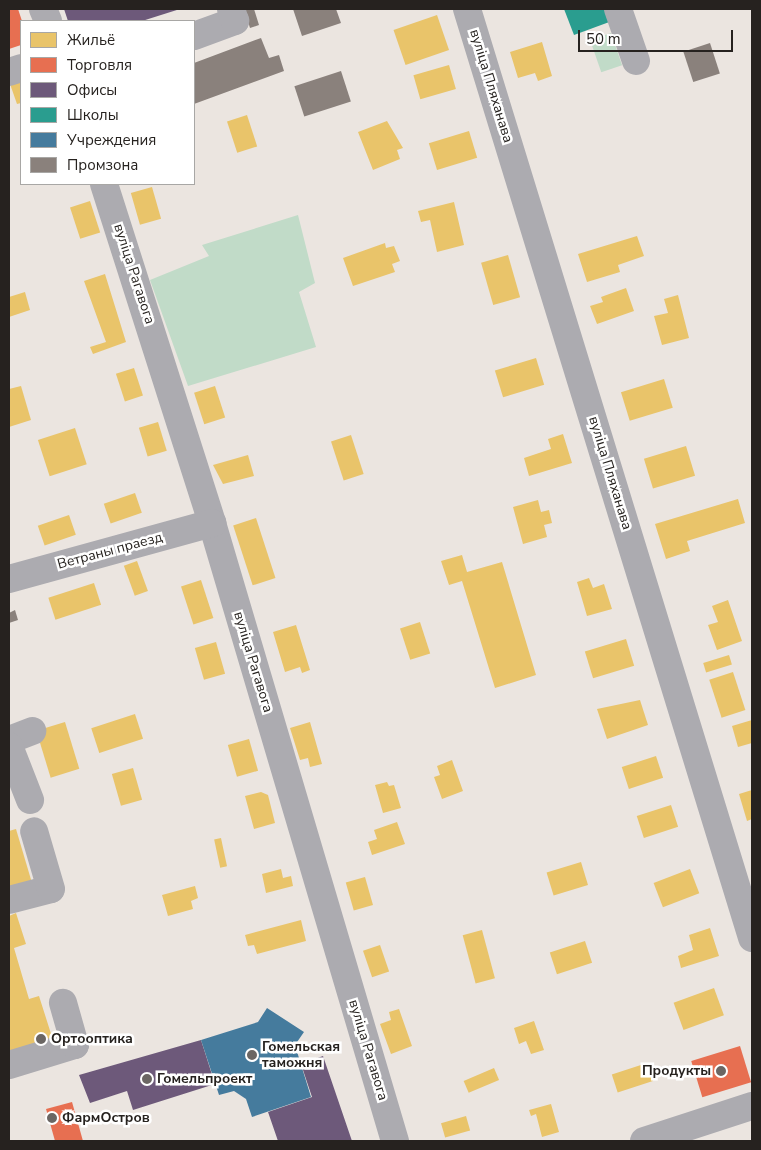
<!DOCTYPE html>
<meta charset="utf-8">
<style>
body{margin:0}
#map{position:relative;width:761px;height:1150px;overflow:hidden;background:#ebe5e0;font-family:"Nunito Sans",sans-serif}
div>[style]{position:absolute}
.green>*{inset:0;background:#c1dbc8;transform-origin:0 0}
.homes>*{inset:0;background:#e9c46a;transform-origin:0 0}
.shops>*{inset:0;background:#e76f51;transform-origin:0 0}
.offices>*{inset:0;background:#6d597a}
.schools>*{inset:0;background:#2a9d8f}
.public>*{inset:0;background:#457b9d}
.industry>*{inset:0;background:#8a817c;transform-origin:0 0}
.minor>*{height:28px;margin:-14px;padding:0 14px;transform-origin:14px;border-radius:14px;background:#acabb0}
.dots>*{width:14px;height:14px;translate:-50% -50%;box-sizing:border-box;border:2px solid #fff;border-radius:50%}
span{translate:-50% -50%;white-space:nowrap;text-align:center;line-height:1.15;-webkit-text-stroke:5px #fff;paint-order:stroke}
.street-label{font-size:14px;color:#26221f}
.poi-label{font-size:14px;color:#26221f;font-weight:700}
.left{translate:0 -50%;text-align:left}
.right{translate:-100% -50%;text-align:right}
.frame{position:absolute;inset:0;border:10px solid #26221f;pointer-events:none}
.legend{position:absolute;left:20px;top:20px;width:175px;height:165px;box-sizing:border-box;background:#fff;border:1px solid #a8a7a5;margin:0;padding:6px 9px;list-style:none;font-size:15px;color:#26221f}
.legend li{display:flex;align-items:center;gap:10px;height:25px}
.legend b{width:25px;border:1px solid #a8a7a5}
.scale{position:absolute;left:578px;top:30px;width:155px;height:22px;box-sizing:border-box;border:2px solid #26221f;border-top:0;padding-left:6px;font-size:15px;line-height:18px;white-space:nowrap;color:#26221f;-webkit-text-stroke:4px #fff;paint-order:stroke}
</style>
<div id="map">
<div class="green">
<i style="left:611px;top:33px;width:34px;height:22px;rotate:71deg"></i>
<i style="clip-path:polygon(298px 215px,315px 283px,299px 292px,316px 347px,188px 386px,150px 280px,209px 256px,202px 245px)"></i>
</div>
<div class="homes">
<i style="left:437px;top:15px;width:37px;height:46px;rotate:71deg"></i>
<i style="clip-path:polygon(542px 42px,552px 76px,538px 81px,535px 73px,518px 78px,510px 52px)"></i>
<i style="left:449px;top:65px;width:25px;height:37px;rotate:74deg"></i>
<i style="clip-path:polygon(21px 80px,21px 103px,17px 104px,10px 84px)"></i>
<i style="left:247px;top:115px;width:33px;height:21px;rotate:72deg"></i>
<i style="clip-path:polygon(387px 121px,403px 148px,397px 150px,400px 159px,373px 170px,358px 132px)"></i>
<i style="left:469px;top:131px;width:28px;height:42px;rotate:73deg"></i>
<i style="left:152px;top:187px;width:33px;height:22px;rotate:74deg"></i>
<i style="left:90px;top:201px;width:33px;height:21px;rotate:72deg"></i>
<i style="clip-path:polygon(454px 202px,464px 245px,437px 252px,430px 220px,421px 222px,418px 211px)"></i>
<i style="clip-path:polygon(637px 236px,644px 256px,618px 265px,620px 272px,587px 282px,578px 254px)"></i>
<i style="clip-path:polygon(385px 243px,386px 248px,394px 246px,400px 261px,392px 264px,395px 272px,353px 286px,343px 258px)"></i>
<i style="left:508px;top:255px;width:44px;height:28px;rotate:74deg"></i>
<i style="clip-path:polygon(105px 274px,126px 342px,93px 354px,90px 347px,106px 342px,84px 281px)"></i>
<i style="clip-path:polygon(626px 288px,634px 311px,597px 324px,590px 306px,603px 302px,601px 297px)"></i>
<i style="clip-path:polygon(25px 292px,30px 310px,9px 317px,9px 297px)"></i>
<i style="clip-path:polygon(678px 295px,689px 338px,662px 345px,654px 316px,668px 313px,664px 299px)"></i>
<i style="left:536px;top:358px;width:28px;height:43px;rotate:73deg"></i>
<i style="left:134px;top:368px;width:29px;height:19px;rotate:72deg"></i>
<i style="left:664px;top:379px;width:30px;height:45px;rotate:73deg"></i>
<i style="clip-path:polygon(21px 386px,31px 420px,9px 427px,9px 389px)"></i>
<i style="left:215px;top:386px;width:33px;height:22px;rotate:72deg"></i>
<i style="left:158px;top:422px;width:30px;height:20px;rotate:73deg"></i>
<i style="left:75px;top:428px;width:38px;height:39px;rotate:72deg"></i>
<i style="clip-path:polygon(563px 434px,572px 463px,529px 476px,524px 458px,551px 449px,548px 439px)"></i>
<i style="left:351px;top:435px;width:41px;height:21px;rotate:72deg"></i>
<i style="left:686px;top:446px;width:31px;height:44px;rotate:73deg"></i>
<i style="clip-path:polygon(248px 455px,254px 476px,223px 484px,213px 465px)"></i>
<i style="left:135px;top:493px;width:21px;height:33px;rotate:71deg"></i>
<i style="clip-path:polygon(738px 499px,745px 523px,687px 541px,690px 551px,666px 559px,655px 524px)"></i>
<i style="clip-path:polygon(538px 500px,541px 512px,549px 510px,552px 523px,544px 525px,547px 537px,523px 544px,513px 507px)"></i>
<i style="left:69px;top:515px;width:21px;height:33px;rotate:71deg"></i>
<i style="left:256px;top:518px;width:63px;height:24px;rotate:72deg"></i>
<i style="clip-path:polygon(462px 555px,467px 572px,502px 562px,536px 675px,495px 688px,462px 581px,449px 585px,441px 561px)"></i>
<i style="left:137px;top:561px;width:32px;height:14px;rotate:70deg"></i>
<i style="clip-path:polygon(589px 578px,593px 588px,604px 584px,612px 609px,587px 616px,577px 582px)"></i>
<i style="left:201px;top:580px;width:40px;height:21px;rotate:72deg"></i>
<i style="left:94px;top:583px;width:23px;height:48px;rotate:72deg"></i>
<i style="clip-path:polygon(728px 600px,742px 641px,717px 650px,708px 625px,718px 622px,712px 606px)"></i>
<i style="left:420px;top:622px;width:33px;height:21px;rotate:72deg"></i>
<i style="clip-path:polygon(296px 625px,310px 670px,302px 673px,300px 667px,285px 672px,273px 632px)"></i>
<i style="left:626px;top:639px;width:28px;height:43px;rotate:73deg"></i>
<i style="left:216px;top:642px;width:33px;height:22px;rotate:74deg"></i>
<i style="left:729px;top:655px;width:10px;height:27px;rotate:73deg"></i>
<i style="left:733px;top:672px;width:40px;height:25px;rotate:72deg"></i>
<i style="clip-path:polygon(640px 700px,648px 725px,607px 739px,597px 709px)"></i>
<i style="left:135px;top:714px;width:26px;height:46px;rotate:72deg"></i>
<i style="clip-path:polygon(752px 720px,752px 743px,738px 747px,732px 726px)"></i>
<i style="left:65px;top:722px;width:49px;height:30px;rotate:73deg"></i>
<i style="clip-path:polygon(310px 722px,322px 764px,310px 767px,308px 758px,300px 760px,290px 728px)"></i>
<i style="left:249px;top:739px;width:33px;height:22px;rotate:74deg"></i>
<i style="left:656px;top:756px;width:23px;height:36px;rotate:72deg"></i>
<i style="clip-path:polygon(452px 760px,463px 791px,442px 799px,434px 777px,440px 775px,437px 766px)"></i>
<i style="left:133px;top:768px;width:33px;height:22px;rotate:74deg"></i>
<i style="clip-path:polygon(387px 782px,389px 786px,394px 785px,401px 808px,383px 813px,375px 785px)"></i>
<i style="clip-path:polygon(752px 790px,752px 819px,747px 821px,739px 794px)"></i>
<i style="clip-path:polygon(261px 792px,268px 795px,275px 823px,254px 829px,245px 796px)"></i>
<i style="left:671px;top:805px;width:23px;height:36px;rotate:72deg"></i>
<i style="clip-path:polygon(397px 822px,405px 844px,372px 855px,368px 842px,377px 839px,374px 830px)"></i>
<i style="clip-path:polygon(16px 829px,32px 883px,9px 890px,9px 831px)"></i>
<i style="left:221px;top:838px;width:29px;height:7px;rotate:78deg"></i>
<i style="left:581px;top:862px;width:24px;height:36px;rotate:73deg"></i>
<i style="clip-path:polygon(281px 869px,283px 878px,291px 876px,293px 886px,266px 893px,262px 874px)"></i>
<i style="left:690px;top:869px;width:26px;height:39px;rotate:69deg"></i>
<i style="left:365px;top:877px;width:29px;height:20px;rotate:74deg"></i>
<i style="clip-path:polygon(195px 886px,198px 898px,191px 901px,193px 909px,168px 916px,162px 895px)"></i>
<i style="clip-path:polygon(16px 913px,26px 944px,14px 948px,29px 999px,39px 996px,53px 1040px,9px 1054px,9px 916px)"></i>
<i style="clip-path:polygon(301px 920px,306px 941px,257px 954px,254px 945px,248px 946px,245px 935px)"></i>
<i style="clip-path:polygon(710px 928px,719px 956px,681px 968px,678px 956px,693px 950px,689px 935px)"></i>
<i style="left:482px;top:930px;width:50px;height:20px;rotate:75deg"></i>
<i style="left:585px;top:941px;width:23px;height:37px;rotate:72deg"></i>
<i style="left:380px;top:945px;width:28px;height:18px;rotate:71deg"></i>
<i style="left:714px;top:988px;width:29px;height:43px;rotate:70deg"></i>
<i style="clip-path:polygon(399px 1009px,412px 1046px,391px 1054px,380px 1024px,391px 1020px,389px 1012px)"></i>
<i style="clip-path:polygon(534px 1021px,544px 1050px,531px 1054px,526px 1041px,519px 1044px,514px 1028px)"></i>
<i style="left:647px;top:1063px;width:19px;height:37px;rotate:72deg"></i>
<i style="left:494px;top:1068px;width:13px;height:33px;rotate:67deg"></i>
<i style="clip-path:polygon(551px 1104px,559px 1132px,542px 1137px,536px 1114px,531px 1116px,529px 1110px)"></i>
<i style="left:466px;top:1116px;width:15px;height:26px;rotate:74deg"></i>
</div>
<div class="shops">
<i style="clip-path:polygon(9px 9px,18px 9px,22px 21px,21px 45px,9px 49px)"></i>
<i style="left:740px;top:1046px;width:38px;height:51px;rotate:73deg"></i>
<i style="clip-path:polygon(72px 1102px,83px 1141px,55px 1141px,46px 1109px)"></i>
</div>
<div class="offices">
<i style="clip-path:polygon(64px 9px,180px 9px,142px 21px,68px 21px)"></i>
<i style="clip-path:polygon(201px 1040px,215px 1084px,133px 1110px,127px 1091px,90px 1103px,79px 1075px)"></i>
<i style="clip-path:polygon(323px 1056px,352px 1141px,278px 1141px,268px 1112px,312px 1097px,301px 1064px)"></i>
</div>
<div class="schools">
<i style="clip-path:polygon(564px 9px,608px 9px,612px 21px,574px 35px)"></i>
</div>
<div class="public">
<i style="clip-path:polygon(267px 1008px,304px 1032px,295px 1045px,311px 1097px,252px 1117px,246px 1099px,234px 1091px,219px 1095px,201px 1040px,258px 1022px)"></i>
</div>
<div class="industry">
<i style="clip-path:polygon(244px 9px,254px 9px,259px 25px,250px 28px)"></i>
<i style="clip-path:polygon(293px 9px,336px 9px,341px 23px,302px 36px)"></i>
<i style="clip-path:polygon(261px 38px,269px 58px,279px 55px,284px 71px,194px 104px,194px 63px)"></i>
<i style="left:710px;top:43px;width:32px;height:28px;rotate:72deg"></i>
<i style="left:341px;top:71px;width:32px;height:49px;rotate:72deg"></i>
<i style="clip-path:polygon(15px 610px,18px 620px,9px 623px,9px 613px)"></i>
</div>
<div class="minor">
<i style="left:43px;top:9px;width:13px;rotate:67deg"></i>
<i style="left:467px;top:9px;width:972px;rotate:72.94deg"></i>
<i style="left:618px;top:9px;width:55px;rotate:70.9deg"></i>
<i style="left:194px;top:36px;width:44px;rotate:-20.1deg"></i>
<i style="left:235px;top:21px;width:13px;rotate:-108deg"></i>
<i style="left:9px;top:72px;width:13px;rotate:-18deg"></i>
<i style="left:104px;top:184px;width:356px;rotate:72.3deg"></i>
<i style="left:212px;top:523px;width:645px;rotate:73.51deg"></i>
<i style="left:9px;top:579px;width:211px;rotate:-15.4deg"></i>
<i style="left:9px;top:740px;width:25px;rotate:-21deg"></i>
<i style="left:9px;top:746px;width:58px;rotate:68.7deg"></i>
<i style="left:9px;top:900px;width:43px;rotate:-14.7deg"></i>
<i style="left:51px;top:889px;width:60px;rotate:-106.3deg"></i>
<i style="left:9px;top:1065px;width:69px;rotate:-16.9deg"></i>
<i style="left:75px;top:1045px;width:44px;rotate:-105.9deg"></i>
<i style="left:644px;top:1141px;width:114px;rotate:-18deg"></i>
</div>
<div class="dots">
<i style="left:41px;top:1039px;background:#6b6663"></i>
<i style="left:252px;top:1055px;background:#6b6663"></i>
<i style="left:721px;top:1071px;background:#6b6663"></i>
<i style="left:147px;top:1079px;background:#6b6663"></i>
<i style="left:52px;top:1118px;background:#6b6663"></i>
</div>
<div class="street-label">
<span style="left:491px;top:86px;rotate:73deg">вуліца Пляханава</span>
<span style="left:134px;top:274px;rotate:72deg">вуліца Рагавога</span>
<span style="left:610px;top:473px;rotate:73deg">вуліца Пляханава</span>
<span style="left:110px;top:551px;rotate:-15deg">Ветраны праезд</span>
<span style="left:253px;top:662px;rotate:73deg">вуліца Рагавога</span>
<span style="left:368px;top:1050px;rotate:73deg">вуліца Рагавога</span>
</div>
<div class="poi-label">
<span class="left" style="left:51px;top:1039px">Ортооптика</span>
<span class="left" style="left:262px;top:1055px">Гомельская<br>таможня</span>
<span class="right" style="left:711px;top:1071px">Продукты</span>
<span class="left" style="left:157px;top:1079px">Гомельпроект</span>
<span class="left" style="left:62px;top:1118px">ФармОстров</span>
</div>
<div class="frame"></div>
<ul class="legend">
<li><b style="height:14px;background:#e9c46a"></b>Жильё</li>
<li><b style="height:14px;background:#e76f51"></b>Торговля</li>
<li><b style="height:14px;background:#6d597a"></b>Офисы</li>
<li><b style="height:14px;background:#2a9d8f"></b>Школы</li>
<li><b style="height:14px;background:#457b9d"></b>Учреждения</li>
<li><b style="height:14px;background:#8a817c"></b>Промзона</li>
</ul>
<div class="scale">50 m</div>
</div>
